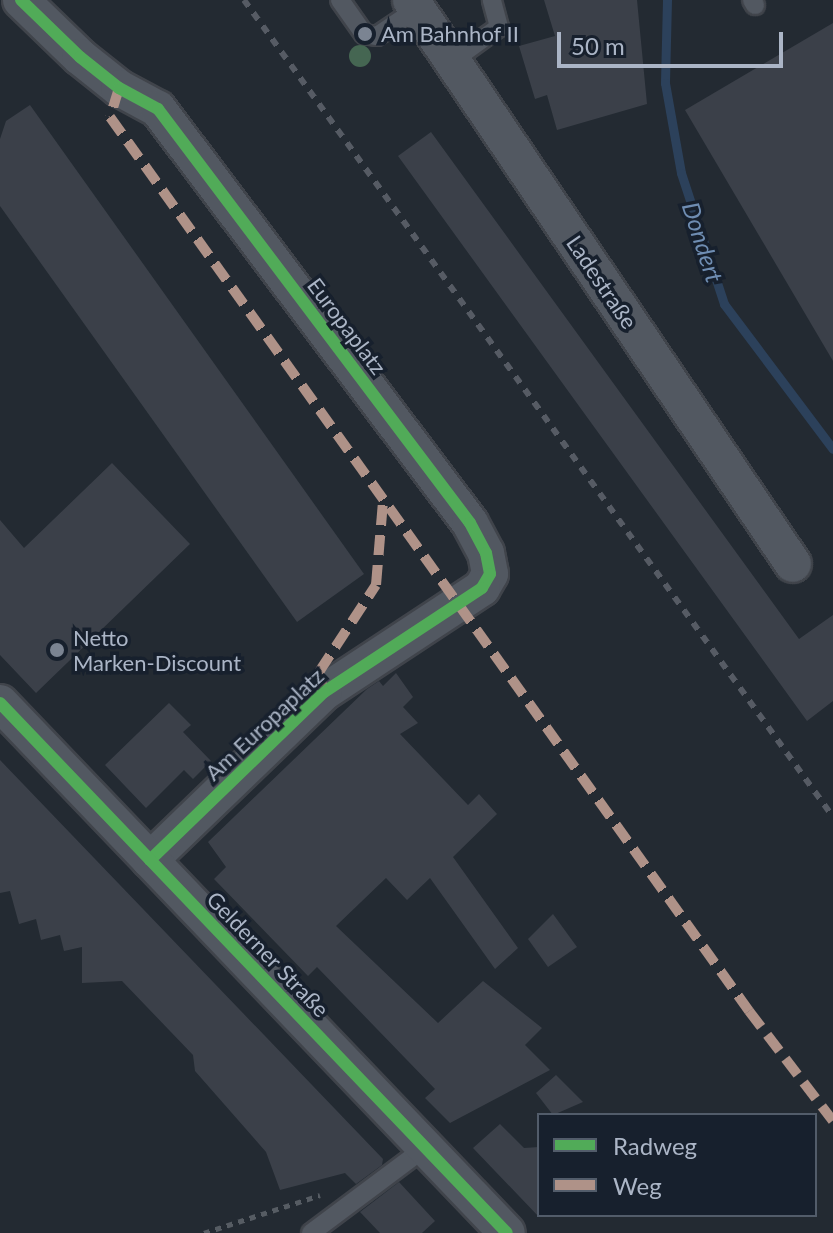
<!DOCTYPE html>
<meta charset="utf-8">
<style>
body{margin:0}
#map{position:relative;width:833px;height:1233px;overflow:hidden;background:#232a32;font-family:Lato,sans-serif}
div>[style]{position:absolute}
.stream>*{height:9px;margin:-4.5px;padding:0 4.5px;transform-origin:4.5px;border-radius:4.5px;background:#2c415b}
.building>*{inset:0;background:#3b4049}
.path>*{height:5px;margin-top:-2.5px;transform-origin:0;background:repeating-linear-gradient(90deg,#565c63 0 6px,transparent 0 12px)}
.roads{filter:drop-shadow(2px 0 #40444b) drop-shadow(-2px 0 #40444b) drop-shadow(0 2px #40444b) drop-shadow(0 -2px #40444b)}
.service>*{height:18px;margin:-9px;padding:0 9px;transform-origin:9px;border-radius:9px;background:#525861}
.minor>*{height:36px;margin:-18px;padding:0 18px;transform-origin:18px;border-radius:18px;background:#525861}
.rail>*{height:6px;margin-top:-3px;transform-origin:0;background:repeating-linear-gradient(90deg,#565b64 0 8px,transparent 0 16px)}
.quiet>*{height:10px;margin-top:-5px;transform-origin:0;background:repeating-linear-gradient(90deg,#af9288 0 20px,transparent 0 30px)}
.cycleway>*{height:12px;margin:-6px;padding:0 6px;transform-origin:6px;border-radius:6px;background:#51ab58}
.trees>*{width:22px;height:22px;margin:-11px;border-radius:50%;background:#456652}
.dots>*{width:22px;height:22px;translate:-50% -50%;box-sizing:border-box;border:4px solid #17202d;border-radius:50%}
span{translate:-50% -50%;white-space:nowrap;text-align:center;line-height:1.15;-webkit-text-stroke:7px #17202d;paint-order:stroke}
.poi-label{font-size:22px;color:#abb5c6}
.left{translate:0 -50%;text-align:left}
.street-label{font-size:22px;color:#abb5c6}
.water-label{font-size:24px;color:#6f8db2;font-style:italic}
.legend{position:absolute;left:537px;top:1113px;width:280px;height:104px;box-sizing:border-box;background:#17202d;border:2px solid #525c6a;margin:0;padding:10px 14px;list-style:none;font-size:24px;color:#abb5c6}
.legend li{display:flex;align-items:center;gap:16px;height:40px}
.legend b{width:40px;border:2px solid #525c6a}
.scale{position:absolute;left:557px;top:32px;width:226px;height:36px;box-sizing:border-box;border:4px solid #abb5c6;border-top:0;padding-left:10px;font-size:24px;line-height:28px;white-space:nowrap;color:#abb5c6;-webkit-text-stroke:6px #17202d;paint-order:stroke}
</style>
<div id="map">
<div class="stream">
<i style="left:667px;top:0;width:83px;rotate:91.4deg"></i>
<i style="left:665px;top:83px;width:91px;rotate:79.9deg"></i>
<i style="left:681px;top:173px;width:138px;rotate:71.8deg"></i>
<i style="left:724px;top:304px;width:181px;rotate:53.1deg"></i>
</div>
<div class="building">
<i style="clip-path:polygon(544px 0,637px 0,647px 104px,557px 130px,547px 95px,535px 99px,519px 46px,555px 36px)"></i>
<i style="clip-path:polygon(833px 23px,833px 361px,685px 110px)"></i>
<i style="clip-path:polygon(30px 105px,364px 574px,297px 622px,0 206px,0 139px,6px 121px)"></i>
<i style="clip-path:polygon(431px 132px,799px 639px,833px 615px,833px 701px,807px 721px,398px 156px)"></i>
<i style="clip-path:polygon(112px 463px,190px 544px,36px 693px,0 655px,0 520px,24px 548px)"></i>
<i style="clip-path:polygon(396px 673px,413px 697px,403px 707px,418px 723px,400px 734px,468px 805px,479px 794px,497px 814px,453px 857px,518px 948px,495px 969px,430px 878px,407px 900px,386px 878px,336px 926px,438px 1023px,483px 981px,542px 1028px,525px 1045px,550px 1070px,450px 1123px,425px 1098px,435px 1089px,317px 967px,308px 976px,214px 879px,226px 867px,208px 842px,367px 689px,379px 681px,383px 686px)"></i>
<i style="clip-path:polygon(169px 703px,191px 725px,183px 732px,211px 761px,193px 779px,184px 770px,146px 808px,105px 765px)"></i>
<i style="clip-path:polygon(0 760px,383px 1159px,382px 1165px,356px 1184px,345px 1173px,280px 1190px,266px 1152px,195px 1071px,193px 1055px,122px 981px,82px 983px,82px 947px,64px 951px,60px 935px,41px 940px,36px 919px,19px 924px,10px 891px,0 893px)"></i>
<i style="clip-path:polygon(553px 914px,577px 947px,548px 967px,528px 939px)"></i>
<i style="clip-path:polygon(556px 1075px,583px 1102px,553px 1115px,536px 1093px)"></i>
<i style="clip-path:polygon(500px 1124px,524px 1148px,539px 1147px,539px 1217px,473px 1148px)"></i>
<i style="clip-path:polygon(399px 1182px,435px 1221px,422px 1233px,380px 1233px,360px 1212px)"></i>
</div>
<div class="path">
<i style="left:204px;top:1233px;width:122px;rotate:-18.1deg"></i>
</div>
<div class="roads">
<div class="service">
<i style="left:340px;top:0;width:42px;rotate:54.8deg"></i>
<i style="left:364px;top:34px;width:13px;rotate:9deg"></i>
<i style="left:377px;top:36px;width:48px;rotate:-34deg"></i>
<i style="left:752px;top:0;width:6px;rotate:59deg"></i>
<i style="left:452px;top:61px;width:58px;rotate:-35.9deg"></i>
<i style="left:499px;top:27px;width:28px;rotate:-105deg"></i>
<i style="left:311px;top:1233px;width:144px;rotate:-36.8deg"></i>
</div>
<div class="minor">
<i style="left:21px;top:0;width:82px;rotate:44deg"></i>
<i style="left:80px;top:57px;width:50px;rotate:38.5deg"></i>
<i style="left:119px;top:88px;width:44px;rotate:28.3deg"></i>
<i style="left:158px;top:109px;width:518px;rotate:53deg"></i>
<i style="left:470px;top:523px;width:34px;rotate:62deg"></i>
<i style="left:486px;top:553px;width:21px;rotate:79deg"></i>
<i style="left:490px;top:574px;width:16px;rotate:120deg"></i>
<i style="left:482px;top:588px;width:189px;rotate:146.6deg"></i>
<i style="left:324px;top:692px;width:242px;rotate:136deg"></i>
<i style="left:411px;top:0;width:681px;rotate:55.89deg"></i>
<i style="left:0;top:703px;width:733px;rotate:46.27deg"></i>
</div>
</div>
<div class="rail">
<i style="left:244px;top:0;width:1007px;rotate:54.21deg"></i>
</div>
<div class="quiet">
<i style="left:119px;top:88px;width:30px;rotate:107deg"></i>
<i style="left:110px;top:117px;width:1099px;rotate:54.44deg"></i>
<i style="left:749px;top:1011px;width:138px;rotate:52.6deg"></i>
<i style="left:324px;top:692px;width:21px;rotate:-104deg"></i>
<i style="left:319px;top:672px;width:104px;rotate:-56.8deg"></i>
<i style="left:376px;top:585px;width:83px;rotate:-85.2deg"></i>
</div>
<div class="cycleway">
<i style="left:21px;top:0;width:82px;rotate:44deg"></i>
<i style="left:80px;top:57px;width:50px;rotate:38.5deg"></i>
<i style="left:119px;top:88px;width:44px;rotate:28.3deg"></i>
<i style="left:158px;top:109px;width:518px;rotate:53deg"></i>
<i style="left:470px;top:523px;width:34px;rotate:62deg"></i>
<i style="left:486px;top:553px;width:21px;rotate:79deg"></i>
<i style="left:490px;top:574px;width:16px;rotate:120deg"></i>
<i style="left:482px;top:588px;width:189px;rotate:146.6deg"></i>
<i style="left:324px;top:692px;width:242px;rotate:136deg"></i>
<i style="left:0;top:703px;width:733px;rotate:46.27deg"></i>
</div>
<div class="trees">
<i style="left:360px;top:56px"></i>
</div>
<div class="dots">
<i style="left:365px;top:34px;background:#7b8492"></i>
<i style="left:57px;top:650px;background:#7b8492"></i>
</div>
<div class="poi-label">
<span class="left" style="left:381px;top:34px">Am Bahnhof II</span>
<span class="left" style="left:73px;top:650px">Netto<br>Marken-Discount</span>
</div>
<div class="street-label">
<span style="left:602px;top:282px;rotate:56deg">Ladestraße</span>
<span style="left:347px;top:326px;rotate:53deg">Europaplatz</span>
<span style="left:264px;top:724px;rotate:-43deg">Am Europaplatz</span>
<span style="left:268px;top:954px;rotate:46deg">Gelderner Straße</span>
</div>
<div class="water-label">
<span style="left:703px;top:242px;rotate:72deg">Dondert</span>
</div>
<ul class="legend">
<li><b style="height:10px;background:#51ab58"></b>Radweg</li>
<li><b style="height:10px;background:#af9288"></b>Weg</li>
</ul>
<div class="scale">50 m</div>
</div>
